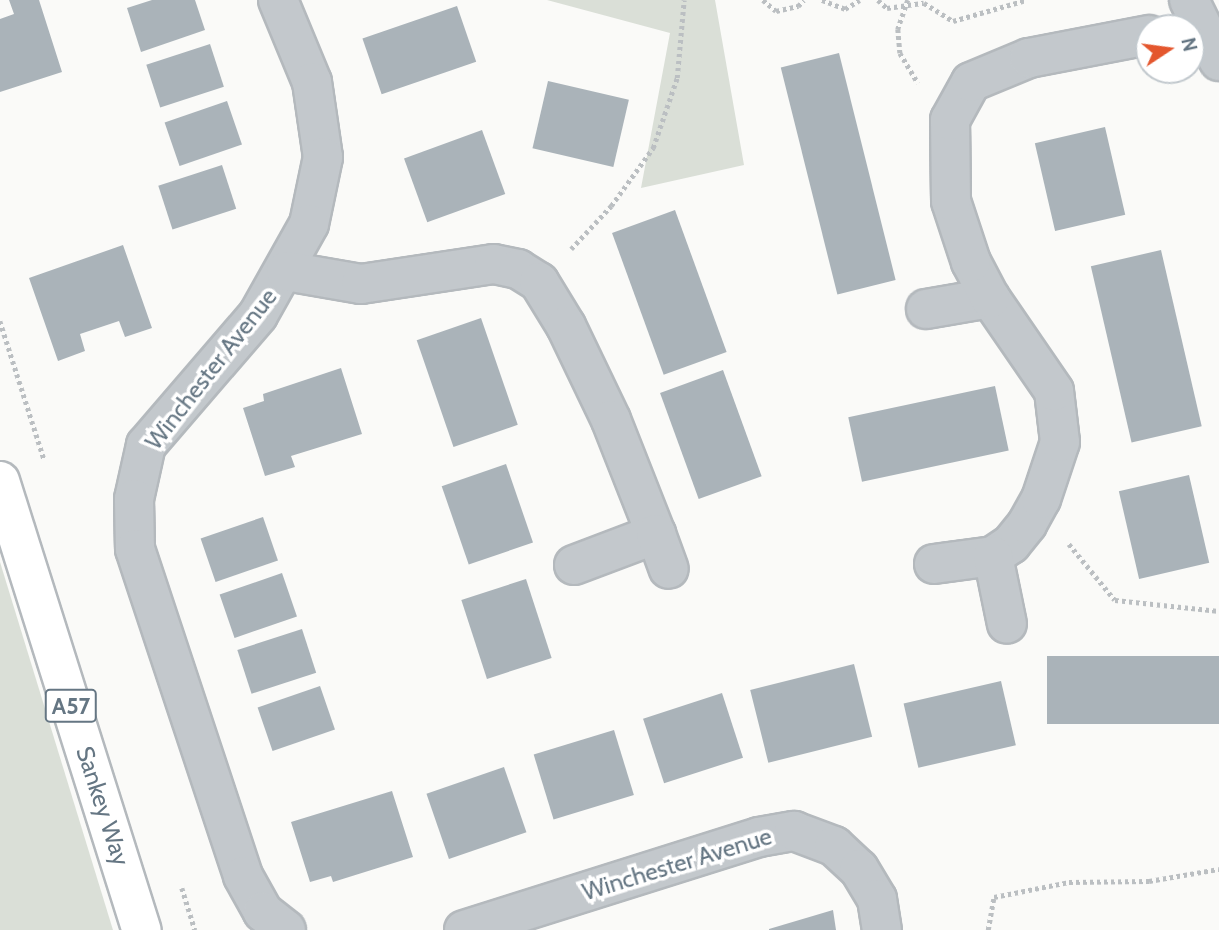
<!DOCTYPE html>
<style>
body{margin:0}
#map{position:relative;width:1219px;height:930px;overflow:hidden;background:#fafaf8;font-family:Cabin,sans-serif}
div>[style]{position:absolute}
.green>*{inset:0;background:#dadfd7}
.building>*{inset:0;background:#aab3b9;transform-origin:0 0}
.path>*{height:4.5px;margin-top:-2.25px;transform-origin:0;background:repeating-linear-gradient(90deg,#bbbfc2 0 3.5px,transparent 0 7px)}
.roads{filter:drop-shadow(2px 0 #b4b9bd) drop-shadow(-2px 0 #b4b9bd) drop-shadow(0 2px #b4b9bd) drop-shadow(0 -2px #b4b9bd)}
.minor>*{height:38px;margin:-19px;padding:0 19px;transform-origin:19px;border-radius:19px;background:#c3c8cc}
.trunk>*{height:38px;margin:-19px;padding:0 19px;transform-origin:19px;border-radius:19px;background:#fff}
span{translate:-50% -50%;white-space:nowrap;text-align:center;line-height:1.15;-webkit-text-stroke:7px #fff;paint-order:stroke}
.shield-label span{padding:2px 5px;background:#fff;border:2px solid;border-radius:5px;-webkit-text-stroke-width:0}
.shield-label{font-size:23px;color:#657683;font-weight:700}
.street-label{font-size:24px;color:#657683}
.north{position:absolute;left:1135px;top:14px;width:70px;height:70px;box-sizing:border-box;background:#fff;border:2px solid #c1c8cd;border-radius:50%;rotate:77deg;font-size:19px;font-weight:700;line-height:28px;text-align:center;color:#657683}
.north::after{content:'';display:block;margin:auto;width:24px;height:32px;background:#e4572e;clip-path:polygon(50% 0,100% 100%,50% 72%,0 100%)}
</style>
<div id="map">
<div class="green">
<i style="clip-path:polygon(547px 0,715px 0,744px 165px,641px 188px,670px 33px)"></i>
<i style="clip-path:polygon(0 562px,113px 930px,0 930px)"></i>
</div>
<div class="building">
<i style="clip-path:polygon(9px 0,39px 0,62px 72px,0 92px,0 19px,14px 14px)"></i>
<i style="clip-path:polygon(152px 0,195px 0,205px 30px,141px 52px,127px 8px)"></i>
<i style="left:457px;top:6px;width:59px;height:100px;rotate:71deg"></i>
<i style="left:210px;top:44px;width:45px;height:67px;rotate:72deg"></i>
<i style="left:839px;top:53px;width:234px;height:60px;rotate:76deg"></i>
<i style="left:548px;top:81px;width:83px;height:69px;rotate:13deg"></i>
<i style="left:227px;top:101px;width:46px;height:66px;rotate:71deg"></i>
<i style="left:1105px;top:127px;width:90px;height:72px;rotate:77deg"></i>
<i style="left:482px;top:130px;width:68px;height:83px;rotate:70deg"></i>
<i style="left:222px;top:165px;width:46px;height:67px;rotate:72deg"></i>
<i style="left:675px;top:210px;width:151px;height:67px;rotate:70deg"></i>
<i style="clip-path:polygon(123px 245px,152px 328px,125px 337px,119px 321px,80px 334px,85px 351px,58px 361px,29px 278px)"></i>
<i style="left:1161px;top:250px;width:181px;height:72px;rotate:77deg"></i>
<i style="left:481px;top:318px;width:113px;height:68px;rotate:71deg"></i>
<i style="clip-path:polygon(341px 368px,362px 434px,291px 456px,295px 467px,265px 476px,243px 408px,264px 401px,263px 394px)"></i>
<i style="left:723px;top:370px;width:113px;height:67px;rotate:70deg"></i>
<i style="left:995px;top:386px;width:66px;height:150px;rotate:78deg"></i>
<i style="left:506px;top:464px;width:83px;height:68px;rotate:71deg"></i>
<i style="left:1189px;top:475px;width:90px;height:72px;rotate:77deg"></i>
<i style="left:263px;top:517px;width:46px;height:66px;rotate:71deg"></i>
<i style="left:282px;top:573px;width:46px;height:66px;rotate:71deg"></i>
<i style="left:526px;top:579px;width:83px;height:68px;rotate:72deg"></i>
<i style="left:302px;top:629px;width:46px;height:68px;rotate:72deg"></i>
<i style="left:1219px;top:656px;width:68px;height:172px;rotate:90deg"></i>
<i style="left:854px;top:664px;width:75px;height:107px;rotate:76deg"></i>
<i style="left:1001px;top:681px;width:66px;height:100px;rotate:77deg"></i>
<i style="left:320px;top:686px;width:46px;height:66px;rotate:71deg"></i>
<i style="left:722px;top:693px;width:68px;height:83px;rotate:72deg"></i>
<i style="left:614px;top:730px;width:68px;height:84px;rotate:73deg"></i>
<i style="left:504px;top:767px;width:69px;height:82px;rotate:71deg"></i>
<i style="clip-path:polygon(392px 791px,413px 857px,333px 882px,331px 876px,310px 882px,291px 822px)"></i>
<i style="clip-path:polygon(833px 910px,836px 930px,769px 930px,769px 929px)"></i>
</div>
<div class="path">
<i style="left:763px;top:0;width:17px;rotate:40deg"></i>
<i style="left:776px;top:11px;width:23px;rotate:-13deg"></i>
<i style="left:798px;top:6px;width:8px;rotate:-45deg"></i>
<i style="left:822px;top:0;width:25px;rotate:21deg"></i>
<i style="left:845px;top:9px;width:17px;rotate:-31deg"></i>
<i style="left:878px;top:0;width:12px;rotate:42deg"></i>
<i style="left:887px;top:8px;width:37px;rotate:-8deg"></i>
<i style="left:924px;top:3px;width:34px;rotate:32deg"></i>
<i style="left:953px;top:21px;width:76px;rotate:-16deg"></i>
<i style="left:908px;top:0;width:31px;rotate:109deg"></i>
<i style="left:898px;top:29px;width:24px;rotate:85deg"></i>
<i style="left:900px;top:53px;width:35px;rotate:59deg"></i>
<i style="left:571px;top:249px;width:59px;rotate:-47.1deg"></i>
<i style="left:611px;top:206px;width:72px;rotate:-54.1deg"></i>
<i style="left:653px;top:148px;width:74px;rotate:-71.1deg"></i>
<i style="left:677px;top:78px;width:78px;rotate:-84.9deg"></i>
<i style="left:0;top:321px;width:145px;rotate:72.3deg"></i>
<i style="left:1069px;top:544px;width:72px;rotate:50.6deg"></i>
<i style="left:1115px;top:600px;width:105px;rotate:6deg"></i>
<i style="left:182px;top:888px;width:44px;rotate:72.8deg"></i>
<i style="left:988px;top:930px;width:34px;rotate:-80deg"></i>
<i style="left:994px;top:897px;width:76px;rotate:-11.3deg"></i>
<i style="left:1069px;top:882px;width:80px;rotate:-0.7deg"></i>
<i style="left:1149px;top:881px;width:71px;rotate:-9.7deg"></i>
</div>
<div class="roads">
<div class="minor">
<i style="left:278px;top:0;width:89px;rotate:67.5deg"></i>
<i style="left:312px;top:82px;width:76px;rotate:81.7deg"></i>
<i style="left:323px;top:157px;width:68px;rotate:101.8deg"></i>
<i style="left:309px;top:224px;width:104px;rotate:119.3deg"></i>
<i style="left:258px;top:315px;width:172px;rotate:130.7deg"></i>
<i style="left:146px;top:445px;width:55px;rotate:102.5deg"></i>
<i style="left:134px;top:499px;width:50px;rotate:88.9deg"></i>
<i style="left:135px;top:549px;width:344px;rotate:71.7deg"></i>
<i style="left:243px;top:876px;width:41px;rotate:60.9deg"></i>
<i style="left:263px;top:912px;width:29px;rotate:38deg"></i>
<i style="left:1189px;top:0;width:68px;rotate:63.8deg"></i>
<i style="left:286px;top:271px;width:76px;rotate:9.8deg"></i>
<i style="left:361px;top:284px;width:134px;rotate:-8.6deg"></i>
<i style="left:494px;top:264px;width:25px;rotate:12deg"></i>
<i style="left:518px;top:269px;width:25px;rotate:32deg"></i>
<i style="left:539px;top:282px;width:52px;rotate:58.5deg"></i>
<i style="left:566px;top:326px;width:104px;rotate:64.4deg"></i>
<i style="left:611px;top:420px;width:123px;rotate:68.5deg"></i>
<i style="left:926px;top:309px;width:65px;rotate:-9.8deg"></i>
<i style="left:993px;top:556px;width:22px;rotate:-34deg"></i>
<i style="left:1011px;top:544px;width:26px;rotate:-51deg"></i>
<i style="left:1027px;top:524px;width:29px;rotate:-61deg"></i>
<i style="left:1041px;top:499px;width:60px;rotate:-71.6deg"></i>
<i style="left:1060px;top:442px;width:51px;rotate:-96.7deg"></i>
<i style="left:1054px;top:391px;width:113px;rotate:-124.5deg"></i>
<i style="left:990px;top:298px;width:41px;rotate:-117.8deg"></i>
<i style="left:971px;top:262px;width:64px;rotate:-108.2deg"></i>
<i style="left:951px;top:201px;width:81px;rotate:-90.7deg"></i>
<i style="left:950px;top:120px;width:43px;rotate:-61.1deg"></i>
<i style="left:971px;top:82px;width:63px;rotate:-22.5deg"></i>
<i style="left:1029px;top:58px;width:122px;rotate:-10.9deg"></i>
<i style="left:934px;top:564px;width:60px;rotate:-7.7deg"></i>
<i style="left:993px;top:556px;width:69px;rotate:78.4deg"></i>
<i style="left:574px;top:565px;width:88px;rotate:-20.7deg"></i>
<i style="left:656px;top:534px;width:37px;rotate:70deg"></i>
<i style="left:464px;top:930px;width:309px;rotate:-17.5deg"></i>
<i style="left:759px;top:837px;width:36px;rotate:-10deg"></i>
<i style="left:794px;top:831px;width:43px;rotate:20.6deg"></i>
<i style="left:834px;top:846px;width:34px;rotate:43deg"></i>
<i style="left:859px;top:869px;width:35px;rotate:59deg"></i>
<i style="left:877px;top:899px;width:31px;rotate:81deg"></i>
</div>
<div class="trunk">
<i style="left:0;top:481px;width:471px;rotate:72.5deg"></i>
</div>
</div>
<div class="shield-label">
<span style="left:71px;top:706px">A57</span>
</div>
<div class="street-label">
<span style="left:211px;top:369px;rotate:-52deg">Winchester Avenue</span>
<span style="left:103px;top:806px;rotate:72deg">Sankey Way</span>
<span style="left:677px;top:864px;rotate:-17deg">Winchester Avenue</span>
</div>
<div class="north">N</div>
</div>
